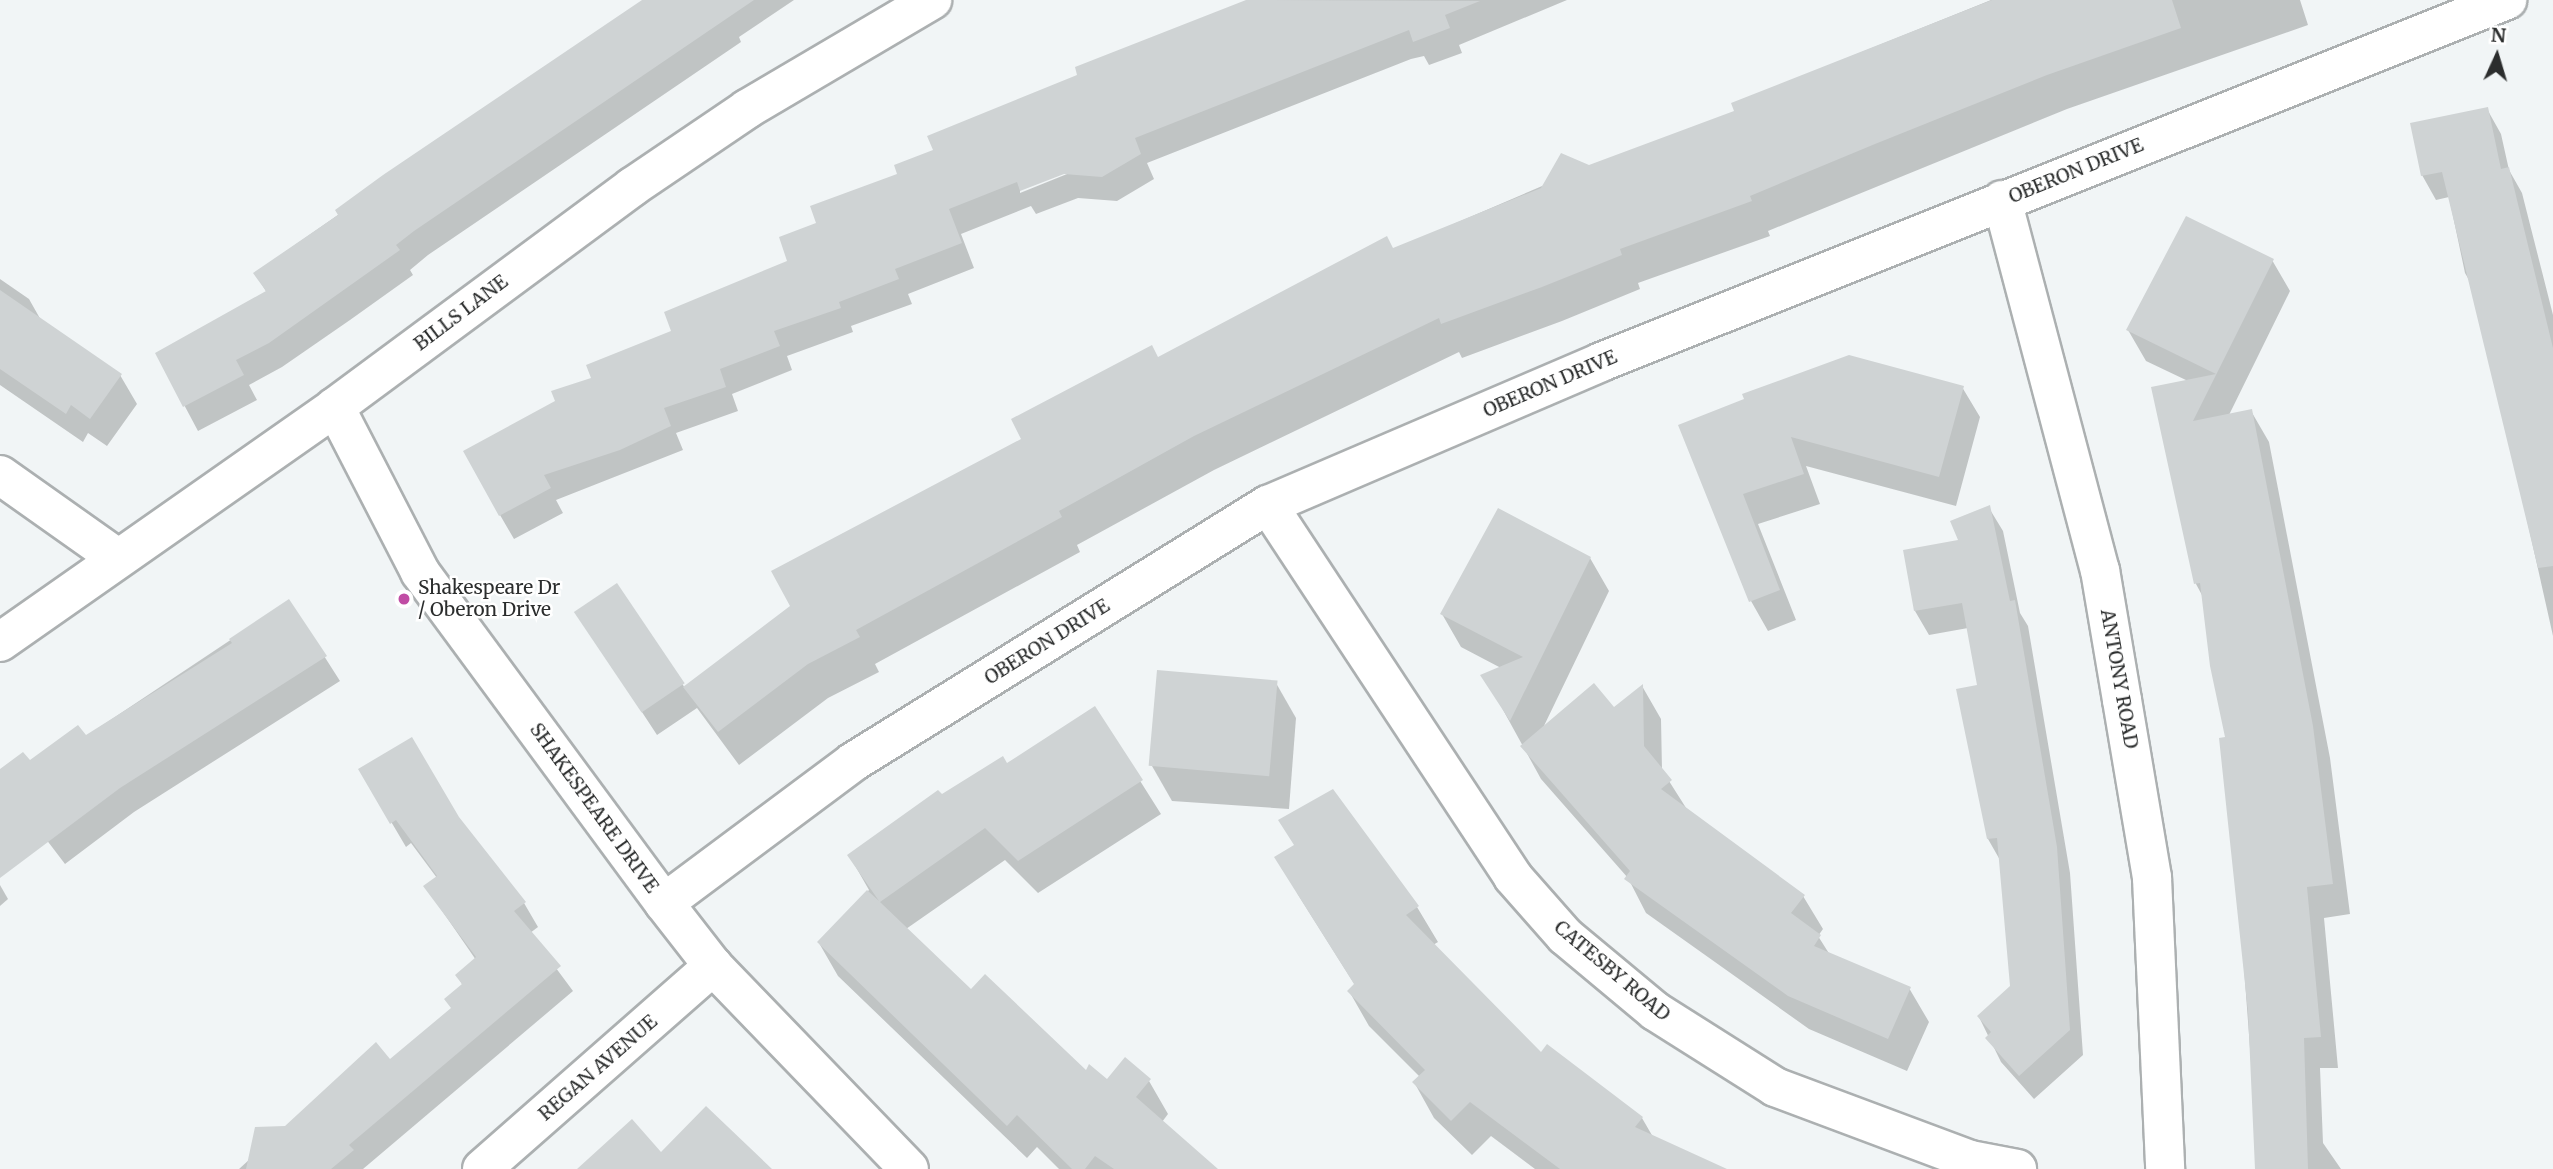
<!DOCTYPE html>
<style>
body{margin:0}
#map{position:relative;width:2553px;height:1169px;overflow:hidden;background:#f1f5f6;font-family:Merriweather,serif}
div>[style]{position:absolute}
.shadow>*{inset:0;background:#0003}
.building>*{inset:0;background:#cfd3d4;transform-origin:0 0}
.roads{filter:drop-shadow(2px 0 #acb0b1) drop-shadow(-2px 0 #acb0b1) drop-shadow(0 2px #acb0b1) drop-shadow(0 -2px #acb0b1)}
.minor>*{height:38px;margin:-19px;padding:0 19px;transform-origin:19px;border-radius:19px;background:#fff}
.dots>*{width:19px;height:19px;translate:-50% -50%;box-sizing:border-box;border:4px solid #fff;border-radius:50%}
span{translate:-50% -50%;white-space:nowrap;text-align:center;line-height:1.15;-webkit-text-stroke:5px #fff;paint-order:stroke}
.street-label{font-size:19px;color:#2b2d2d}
.poi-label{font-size:19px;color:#2b2d2d}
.left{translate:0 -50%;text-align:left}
.north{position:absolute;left:2462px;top:21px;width:70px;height:70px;-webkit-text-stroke:5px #fff;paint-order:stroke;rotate:4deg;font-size:19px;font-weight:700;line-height:28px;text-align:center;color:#2b2d2d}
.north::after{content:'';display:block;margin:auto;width:24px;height:32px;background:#2b2d2d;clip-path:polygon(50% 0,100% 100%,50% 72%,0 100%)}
</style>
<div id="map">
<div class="shadow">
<i style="clip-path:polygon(645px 0,794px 0,739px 37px,741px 42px,428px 255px,410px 270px,413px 275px,350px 320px,282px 367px,249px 385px,257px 400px,198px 431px,157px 354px,267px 293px,255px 273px)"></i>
<i style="clip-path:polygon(evenodd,1249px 0,1567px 0,1459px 45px,1462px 53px,1429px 65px,1424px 56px,1411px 59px,1147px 163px,1154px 179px,1117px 201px,1078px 198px,1036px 214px,1031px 206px,961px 234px,974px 268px,908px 294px,912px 304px,851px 326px,853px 332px,787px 356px,792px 370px,732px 394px,738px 411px,676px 433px,683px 450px,556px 500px,563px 513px,514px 539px,500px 515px,557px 402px,789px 262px,818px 224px,935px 151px,1079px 76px,1077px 68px,1249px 0,1071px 169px,1072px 172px,1020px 193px,1020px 189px,1071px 169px)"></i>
<i style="clip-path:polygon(1991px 0,2300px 0,2308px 25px,2067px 109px,1768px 231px,1770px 236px,1638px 283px,1640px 289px,1562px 321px,1462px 358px,1459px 352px,1214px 470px,1077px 545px,1080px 552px,875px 664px,879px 672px,828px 698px,739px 765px,697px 708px,657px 735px,577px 613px,616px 586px,685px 688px,1024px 440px,1157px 359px,1393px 250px,1589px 166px,1736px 112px,1733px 104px)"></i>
<i style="clip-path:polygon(2487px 109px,2501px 134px,2509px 170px,2522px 193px,2553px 315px,2553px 636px,2476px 292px,2465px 273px,2449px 197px,2436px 200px,2422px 175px)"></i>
<i style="clip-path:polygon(2272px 260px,2290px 291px,2229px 415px,2251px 411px,2269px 442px,2330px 758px,2350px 914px,2324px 918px,2338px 1068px,2320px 1068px,2323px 1143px,2341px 1169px,2255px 1169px,2256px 1129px,2227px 739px,2203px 597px,2196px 584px,2188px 381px,2146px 361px,2128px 330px)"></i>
<i style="clip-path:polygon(0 279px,29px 299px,42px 322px,120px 375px,137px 404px,107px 446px,88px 433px,83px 442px,0 385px)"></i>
<i style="clip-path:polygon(1962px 387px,1980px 417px,1956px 506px,1806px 466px,1820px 504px,1758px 524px,1796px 620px,1768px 631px,1751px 601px,1681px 426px)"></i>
<i style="clip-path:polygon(1989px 508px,2003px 531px,2020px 613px,2028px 626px,2070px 873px,2083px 1055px,2034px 1099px,2001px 1062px,1979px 1017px,2012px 987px,2000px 860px,1988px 839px,1979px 686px,1968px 628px,1929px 635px,1915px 611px,1905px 551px,1961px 542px)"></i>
<i style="clip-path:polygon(1590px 558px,1609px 591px,1542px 730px,1613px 710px,1642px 686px,1661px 719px,1662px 770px,1688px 811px,1803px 896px,1823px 929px,1818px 936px,1830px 955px,1909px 988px,1929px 1022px,1907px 1071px,1809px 1029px,1646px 913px,1628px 878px,1541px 779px,1502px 708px,1501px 668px,1461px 647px,1442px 614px)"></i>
<i style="clip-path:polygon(289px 601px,340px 681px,134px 812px,65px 864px,20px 805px,85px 737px)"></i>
<i style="clip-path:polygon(1276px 683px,1296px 718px,1289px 809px,1172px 801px,1152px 766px)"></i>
<i style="clip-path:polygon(1094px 708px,1161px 814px,1038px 893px,1005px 860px,906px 929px,971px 991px,1086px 1072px,1107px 1081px,1149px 1081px,1168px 1114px,1162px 1122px,1216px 1169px,1059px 1169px,1037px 1147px,1027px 1158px,838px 976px,819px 943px,869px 890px,849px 855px,941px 797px,1006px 765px)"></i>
<i style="clip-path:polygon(360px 769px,457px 818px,524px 903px,538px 927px,530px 933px,573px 991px,363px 1169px,239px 1169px,285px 1127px,390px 1061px,452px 1009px,463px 986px,457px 975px,476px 960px,425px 886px,437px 878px,411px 843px,406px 847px)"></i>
<i style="clip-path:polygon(0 885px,8px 899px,0 906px)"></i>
<i style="clip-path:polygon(1297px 893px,1417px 907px,1438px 942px,1433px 945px,1542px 1055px,1642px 1118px,1653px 1137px,1717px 1169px,1535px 1169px,1491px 1136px,1472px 1155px,1434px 1118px,1414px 1082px,1420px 1077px,1369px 1026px,1349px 991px,1355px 985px)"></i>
</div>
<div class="building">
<i style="clip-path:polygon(642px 0,754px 0,414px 231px,396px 245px,400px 250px,269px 343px,236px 360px,244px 375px,183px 407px,155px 353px,266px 291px,253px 273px,338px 215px,335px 210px,383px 175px)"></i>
<i style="clip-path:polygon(1246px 0,1480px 1px,1445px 15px,1450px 28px,1413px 42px,1409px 30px,1135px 138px,1141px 154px,1102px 177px,1064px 174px,1020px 191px,1017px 182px,949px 209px,962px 243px,895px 269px,899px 279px,839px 302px,841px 308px,774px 331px,780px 346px,720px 369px,726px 387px,664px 408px,671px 426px,620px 450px,544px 475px,551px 488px,499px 516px,463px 451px,555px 401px,551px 391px,591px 378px,586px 365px,671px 331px,664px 312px,787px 261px,779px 237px,816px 223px,810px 206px,897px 174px,894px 165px,933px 150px,927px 136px,1077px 75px,1075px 67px)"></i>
<i style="clip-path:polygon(1992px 0,2172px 0,2181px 28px,2047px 75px,1875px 144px,1750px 196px,1752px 201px,1620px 249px,1622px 255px,1542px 287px,1441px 324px,1439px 318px,1325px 373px,1194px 436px,1059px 511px,1062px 517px,856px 630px,860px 637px,808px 664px,718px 732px,683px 687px,790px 606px,771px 571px,1021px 439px,1011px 419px,1152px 345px,1158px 357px,1387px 236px,1393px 248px,1541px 188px,1561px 153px,1589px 165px,1734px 111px,1731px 103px)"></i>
<i style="clip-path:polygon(2488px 107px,2501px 169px,2509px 167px,2553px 348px,2553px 566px,2538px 568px,2442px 172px,2421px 176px,2410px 123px)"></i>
<i style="clip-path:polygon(2186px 216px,2274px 259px,2193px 421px,2252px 409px,2313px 726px,2333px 884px,2307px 887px,2321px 1037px,2304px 1038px,2308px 1169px,2255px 1169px,2248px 1012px,2219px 738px,2225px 737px,2210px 666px,2200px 583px,2194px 584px,2151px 387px,2216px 374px,2126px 330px)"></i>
<i style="clip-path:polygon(0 290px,122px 374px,90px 419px,71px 405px,66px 414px,0 369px)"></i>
<i style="clip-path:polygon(1849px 355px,1964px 386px,1939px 477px,1791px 437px,1804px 474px,1743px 494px,1780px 590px,1749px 602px,1678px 425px,1744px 399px,1742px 394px)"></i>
<i style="clip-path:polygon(1990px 505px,2010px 601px,2015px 600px,2057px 847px,2070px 1030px,2019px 1076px,1985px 1038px,1991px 1032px,1977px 1016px,2010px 986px,1997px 838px,1987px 839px,1956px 689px,1977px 685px,1962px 603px,1914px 611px,1903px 550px,1958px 540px,1950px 521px)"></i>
<i style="clip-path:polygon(1498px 508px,1591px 557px,1510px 721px,1480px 675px,1523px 657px,1440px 614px)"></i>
<i style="left:617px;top:583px;width:121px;height:52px;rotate:56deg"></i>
<i style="clip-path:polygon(289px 599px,327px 656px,120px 788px,0 878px,0 769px,23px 752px,30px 760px,78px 725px,86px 735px,232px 643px,229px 639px)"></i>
<i style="left:1157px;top:670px;width:121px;height:96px;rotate:5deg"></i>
<i style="clip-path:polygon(1594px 683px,1614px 707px,1643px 684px,1644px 746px,1672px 780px,1661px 789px,1805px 895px,1791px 913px,1821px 935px,1814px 946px,1911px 987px,1888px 1039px,1788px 996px,1624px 879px,1630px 871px,1520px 746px)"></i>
<i style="clip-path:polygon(1095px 706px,1143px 780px,1018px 861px,985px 828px,880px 902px,971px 989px,985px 974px,1086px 1070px,1089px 1064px,1107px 1079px,1125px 1057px,1151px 1079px,1136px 1097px,1218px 1169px,1114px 1169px,1095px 1156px,1085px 1169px,1072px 1169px,1017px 1115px,1007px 1126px,817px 942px,867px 890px,879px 901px,847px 855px,938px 790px,942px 794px,1003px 756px,1007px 763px)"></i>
<i style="clip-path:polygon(412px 737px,459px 817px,526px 902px,514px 911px,561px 966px,349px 1145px,354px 1150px,331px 1169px,246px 1169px,255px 1127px,285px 1126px,376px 1042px,390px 1059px,451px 1008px,444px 999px,462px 984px,455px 975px,476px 957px,423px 886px,437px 876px,396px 820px,390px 824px,358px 769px)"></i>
<i style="clip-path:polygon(1333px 789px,1419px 906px,1406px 915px,1541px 1052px,1547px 1044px,1643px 1117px,1635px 1127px,1727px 1169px,1560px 1169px,1470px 1102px,1451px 1121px,1412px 1082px,1425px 1070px,1347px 991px,1354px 984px,1274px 857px,1294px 845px,1278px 820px)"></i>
<i style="clip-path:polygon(706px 1106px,772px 1169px,577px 1169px,632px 1119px,661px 1152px)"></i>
</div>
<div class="roads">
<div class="minor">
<i style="left:2002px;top:200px;width:383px;rotate:75.2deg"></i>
<i style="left:2100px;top:570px;width:132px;rotate:80.4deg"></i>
<i style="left:2122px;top:700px;width:181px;rotate:80.4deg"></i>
<i style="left:2152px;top:878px;width:291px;rotate:87.4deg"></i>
<i style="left:335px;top:407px;width:186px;rotate:62.7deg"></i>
<i style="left:420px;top:572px;width:411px;rotate:53.6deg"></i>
<i style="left:664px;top:903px;width:80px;rotate:52.1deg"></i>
<i style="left:713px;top:966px;width:282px;rotate:46deg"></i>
<i style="left:0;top:475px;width:142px;rotate:35.3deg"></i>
<i style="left:1268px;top:505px;width:445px;rotate:56.6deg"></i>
<i style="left:1513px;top:877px;width:79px;rotate:48.6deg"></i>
<i style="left:1565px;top:936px;width:117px;rotate:39.8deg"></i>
<i style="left:1655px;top:1011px;width:142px;rotate:32.3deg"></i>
<i style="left:1775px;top:1087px;width:208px;rotate:20.5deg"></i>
<i style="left:1970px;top:1160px;width:48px;rotate:10.8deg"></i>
<i style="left:0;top:642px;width:409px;rotate:-35deg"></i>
<i style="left:335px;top:407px;width:370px;rotate:-36.5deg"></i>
<i style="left:632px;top:187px;width:139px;rotate:-34.1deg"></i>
<i style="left:747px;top:109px;width:215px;rotate:-30.5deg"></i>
<i style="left:664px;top:903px;width:236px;rotate:-36.7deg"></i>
<i style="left:853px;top:762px;width:488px;rotate:-31.8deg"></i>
<i style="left:1268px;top:505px;width:362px;rotate:-23.2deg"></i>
<i style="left:1601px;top:362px;width:976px;rotate:-21.78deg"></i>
<i style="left:482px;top:1169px;width:308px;rotate:-41.3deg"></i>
</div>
</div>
<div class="dots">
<i style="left:404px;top:599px;background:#c04ca4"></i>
</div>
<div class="street-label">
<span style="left:2076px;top:171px;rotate:-22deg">OBERON DRIVE</span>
<span style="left:461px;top:313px;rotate:-37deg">BILLS LANE</span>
<span style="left:1550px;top:384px;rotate:-23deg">OBERON DRIVE</span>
<span style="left:1047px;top:642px;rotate:-32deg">OBERON DRIVE</span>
<span style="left:2119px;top:679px;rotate:80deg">ANTONY ROAD</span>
<span style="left:594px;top:808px;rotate:54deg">SHAKESPEARE DRIVE</span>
<span style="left:1612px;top:971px;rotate:40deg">CATESBY ROAD</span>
<span style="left:598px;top:1068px;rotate:-41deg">REGAN AVENUE</span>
</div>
<div class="poi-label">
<span class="left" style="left:418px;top:599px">Shakespeare Dr<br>/ Oberon Drive</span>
</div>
<div class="north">N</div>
</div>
